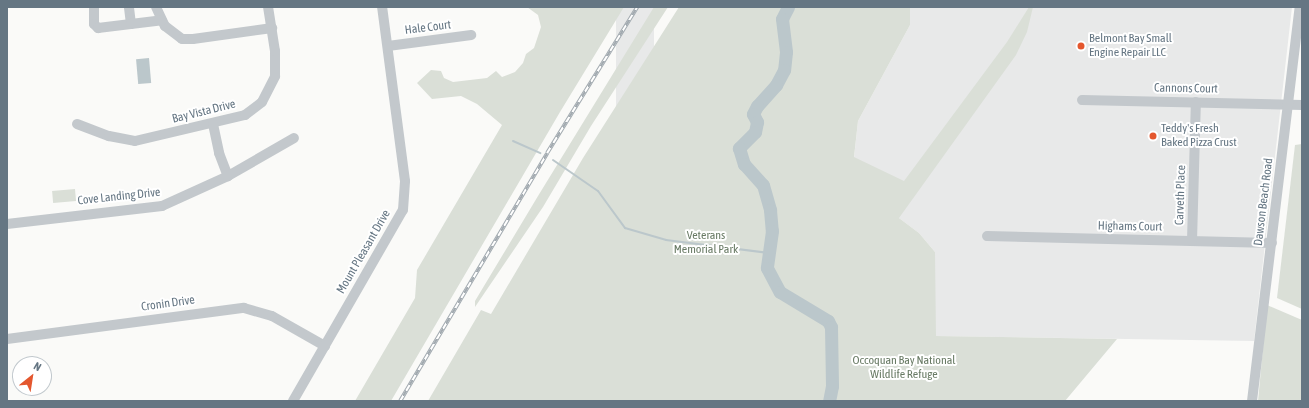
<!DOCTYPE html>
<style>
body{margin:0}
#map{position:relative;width:1309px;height:408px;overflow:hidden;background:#fafaf8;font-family:"Asap Condensed",sans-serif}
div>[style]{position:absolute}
.built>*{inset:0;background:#e8e9e9;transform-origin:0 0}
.green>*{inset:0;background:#dadfd7;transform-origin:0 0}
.water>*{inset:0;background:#bbc7cb;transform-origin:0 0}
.stream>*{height:2px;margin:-1px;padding:0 1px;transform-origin:1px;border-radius:1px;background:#bbc7cb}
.river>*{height:13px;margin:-6.5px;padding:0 6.5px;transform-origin:6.5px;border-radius:6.5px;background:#bbc7cb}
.minor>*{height:10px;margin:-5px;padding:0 5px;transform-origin:5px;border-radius:5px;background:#c3c8cc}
.rail>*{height:3.5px;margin-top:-1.75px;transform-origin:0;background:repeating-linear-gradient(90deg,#fff 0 6px,#a2aab0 0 12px);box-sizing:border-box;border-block:1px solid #a2aab0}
.dots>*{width:11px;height:11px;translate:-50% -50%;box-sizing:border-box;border:2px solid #fff;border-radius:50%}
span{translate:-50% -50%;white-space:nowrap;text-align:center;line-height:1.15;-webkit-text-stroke:4px #fff;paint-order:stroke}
.street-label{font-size:12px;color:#657683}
.poi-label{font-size:12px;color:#657683}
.left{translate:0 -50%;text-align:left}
.park-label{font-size:12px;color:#687a64}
.frame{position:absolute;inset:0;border:8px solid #657683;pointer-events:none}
.north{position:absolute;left:12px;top:356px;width:40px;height:40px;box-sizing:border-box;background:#fff;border:1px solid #c1c8cd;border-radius:50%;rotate:30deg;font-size:11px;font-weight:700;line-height:16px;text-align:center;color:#657683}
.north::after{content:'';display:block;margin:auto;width:14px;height:18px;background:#e4572e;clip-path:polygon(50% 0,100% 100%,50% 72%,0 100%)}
</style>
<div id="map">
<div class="built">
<i style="left:616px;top:7px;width:38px;height:459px"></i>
<i style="clip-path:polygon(910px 7px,1292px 7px,1254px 341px,935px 336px,935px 252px,919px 233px,899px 218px,854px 158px,858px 121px,910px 25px)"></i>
</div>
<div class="green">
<i style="clip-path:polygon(527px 7px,624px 7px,560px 112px,391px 401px,355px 401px,415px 298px,417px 270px,502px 125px,477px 104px,461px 96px,432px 99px,417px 83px,431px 70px,441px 71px,444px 78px,453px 82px,487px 78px,496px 71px,502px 77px,515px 72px,523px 63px,526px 54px,534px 48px,541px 27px,538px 15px)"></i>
<i style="clip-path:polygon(654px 7px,668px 7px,591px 126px,543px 207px,475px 307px,475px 301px,538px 196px)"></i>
<i style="clip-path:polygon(679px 7px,910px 7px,910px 25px,858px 121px,854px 157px,904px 181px,1007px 42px,1029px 7px,1033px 7px,1027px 32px,1016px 55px,899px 218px,919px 233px,935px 252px,936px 336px,1117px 339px,1065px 401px,428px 401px,481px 310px,491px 314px,583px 158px)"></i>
<i style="clip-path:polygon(1302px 144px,1302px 309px,1277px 298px,1295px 145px)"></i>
<i style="left:75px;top:189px;width:12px;height:23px;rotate:85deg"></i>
<i style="clip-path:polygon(1267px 305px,1302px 320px,1302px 401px,1258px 401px)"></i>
</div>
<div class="water">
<i style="left:149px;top:58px;width:25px;height:13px;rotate:85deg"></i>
</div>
<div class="stream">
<i style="left:513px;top:141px;width:30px;rotate:24deg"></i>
<i style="left:553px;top:160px;width:55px;rotate:34.6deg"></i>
<i style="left:598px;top:191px;width:46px;rotate:53.9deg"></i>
<i style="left:625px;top:228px;width:43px;rotate:16.3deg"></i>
<i style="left:666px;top:240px;width:104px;rotate:7.2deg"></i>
</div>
<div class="river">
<i style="left:788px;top:7px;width:13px;rotate:117deg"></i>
<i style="left:782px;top:19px;width:33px;rotate:83deg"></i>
<i style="left:786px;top:52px;width:18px;rotate:96deg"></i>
<i style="left:784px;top:70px;width:17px;rotate:118deg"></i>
<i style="left:776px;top:85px;width:28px;rotate:132deg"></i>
<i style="left:757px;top:106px;width:9px;rotate:117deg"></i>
<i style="left:753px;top:114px;width:9px;rotate:63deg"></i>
<i style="left:757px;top:122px;width:10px;rotate:101deg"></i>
<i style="left:755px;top:132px;width:23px;rotate:135deg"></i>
<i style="left:739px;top:148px;width:17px;rotate:73deg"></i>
<i style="left:744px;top:164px;width:28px;rotate:48deg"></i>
<i style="left:763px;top:185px;width:26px;rotate:74deg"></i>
<i style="left:770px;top:210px;width:21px;rotate:85deg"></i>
<i style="left:772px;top:231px;width:37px;rotate:98deg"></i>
<i style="left:767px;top:268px;width:27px;rotate:62deg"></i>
<i style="left:780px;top:292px;width:56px;rotate:31.1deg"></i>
<i style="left:828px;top:321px;width:7px;rotate:63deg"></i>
<i style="left:831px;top:327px;width:59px;rotate:89deg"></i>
<i style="left:832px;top:386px;width:15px;rotate:101deg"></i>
</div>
<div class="minor">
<i style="left:94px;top:7px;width:17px;rotate:90deg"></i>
<i style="left:94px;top:24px;width:6px;rotate:45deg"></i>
<i style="left:98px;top:28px;width:33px;rotate:-7deg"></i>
<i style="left:131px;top:24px;width:17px;rotate:-97deg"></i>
<i style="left:156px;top:7px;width:21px;rotate:65deg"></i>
<i style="left:165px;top:26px;width:21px;rotate:37deg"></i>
<i style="left:182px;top:39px;width:11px"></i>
<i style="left:193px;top:39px;width:80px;rotate:-7.9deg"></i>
<i style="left:131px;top:24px;width:31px;rotate:-7deg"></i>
<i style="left:388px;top:46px;width:84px;rotate:-7.5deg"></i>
<i style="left:1082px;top:100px;width:220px;rotate:1.3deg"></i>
<i style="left:77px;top:124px;width:34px;rotate:21deg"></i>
<i style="left:109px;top:136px;width:26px;rotate:11deg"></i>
<i style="left:135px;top:141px;width:113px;rotate:-13.3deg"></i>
<i style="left:245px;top:115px;width:21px;rotate:-37deg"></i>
<i style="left:262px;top:102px;width:29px;rotate:-63deg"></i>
<i style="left:275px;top:76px;width:25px;rotate:-90deg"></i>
<i style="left:275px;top:51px;width:45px;rotate:-99deg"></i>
<i style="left:213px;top:124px;width:30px;rotate:78deg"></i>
<i style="left:219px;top:153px;width:25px;rotate:69deg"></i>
<i style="left:7px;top:224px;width:156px;rotate:-6.6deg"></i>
<i style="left:162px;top:206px;width:72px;rotate:-24.4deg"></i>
<i style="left:228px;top:176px;width:76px;rotate:-29.9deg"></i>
<i style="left:987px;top:236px;width:285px;rotate:1.4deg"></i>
<i style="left:1192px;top:241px;width:139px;rotate:-88.4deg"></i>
<i style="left:7px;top:339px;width:239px;rotate:-7.5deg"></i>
<i style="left:244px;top:308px;width:29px;rotate:16deg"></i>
<i style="left:272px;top:316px;width:61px;rotate:29.5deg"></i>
<i style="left:293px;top:401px;width:220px;rotate:-60.1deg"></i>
<i style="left:403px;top:210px;width:29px;rotate:-86deg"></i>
<i style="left:405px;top:181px;width:176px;rotate:-97.5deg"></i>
<i style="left:1252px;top:401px;width:397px;rotate:-83.1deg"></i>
</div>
<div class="rail">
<i style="left:400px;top:401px;width:288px;rotate:-59.3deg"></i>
<i style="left:547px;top:153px;width:172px;rotate:-58.3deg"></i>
</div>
<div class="dots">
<i style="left:1081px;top:46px;background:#e4572e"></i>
<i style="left:1153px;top:136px;background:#e4572e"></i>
</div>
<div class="street-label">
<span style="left:428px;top:28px;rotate:-7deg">Hale Court</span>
<span style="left:1186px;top:89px;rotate:1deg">Cannons Court</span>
<span style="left:204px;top:112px;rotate:-14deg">Bay Vista Drive</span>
<span style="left:1181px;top:195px;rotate:-88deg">Carveth Place</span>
<span style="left:119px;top:197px;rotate:-6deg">Cove Landing Drive</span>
<span style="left:1264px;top:202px;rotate:-83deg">Dawson Beach Road</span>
<span style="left:1130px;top:227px;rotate:1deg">Highams Court</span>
<span style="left:364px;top:252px;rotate:-60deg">Mount Pleasant Drive</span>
<span style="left:168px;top:304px;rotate:-8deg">Cronin Drive</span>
</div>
<div class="poi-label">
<span class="left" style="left:1089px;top:46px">Belmont Bay Small<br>Engine Repair LLC</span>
<span class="left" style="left:1161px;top:136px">Teddy's Fresh<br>Baked Pizza Crust</span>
</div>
<div class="park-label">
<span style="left:706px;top:243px">Veterans<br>Memorial Park</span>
<span style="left:904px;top:368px">Occoquan Bay National<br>Wildlife Refuge</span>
</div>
<div class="frame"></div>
<div class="north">N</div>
</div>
